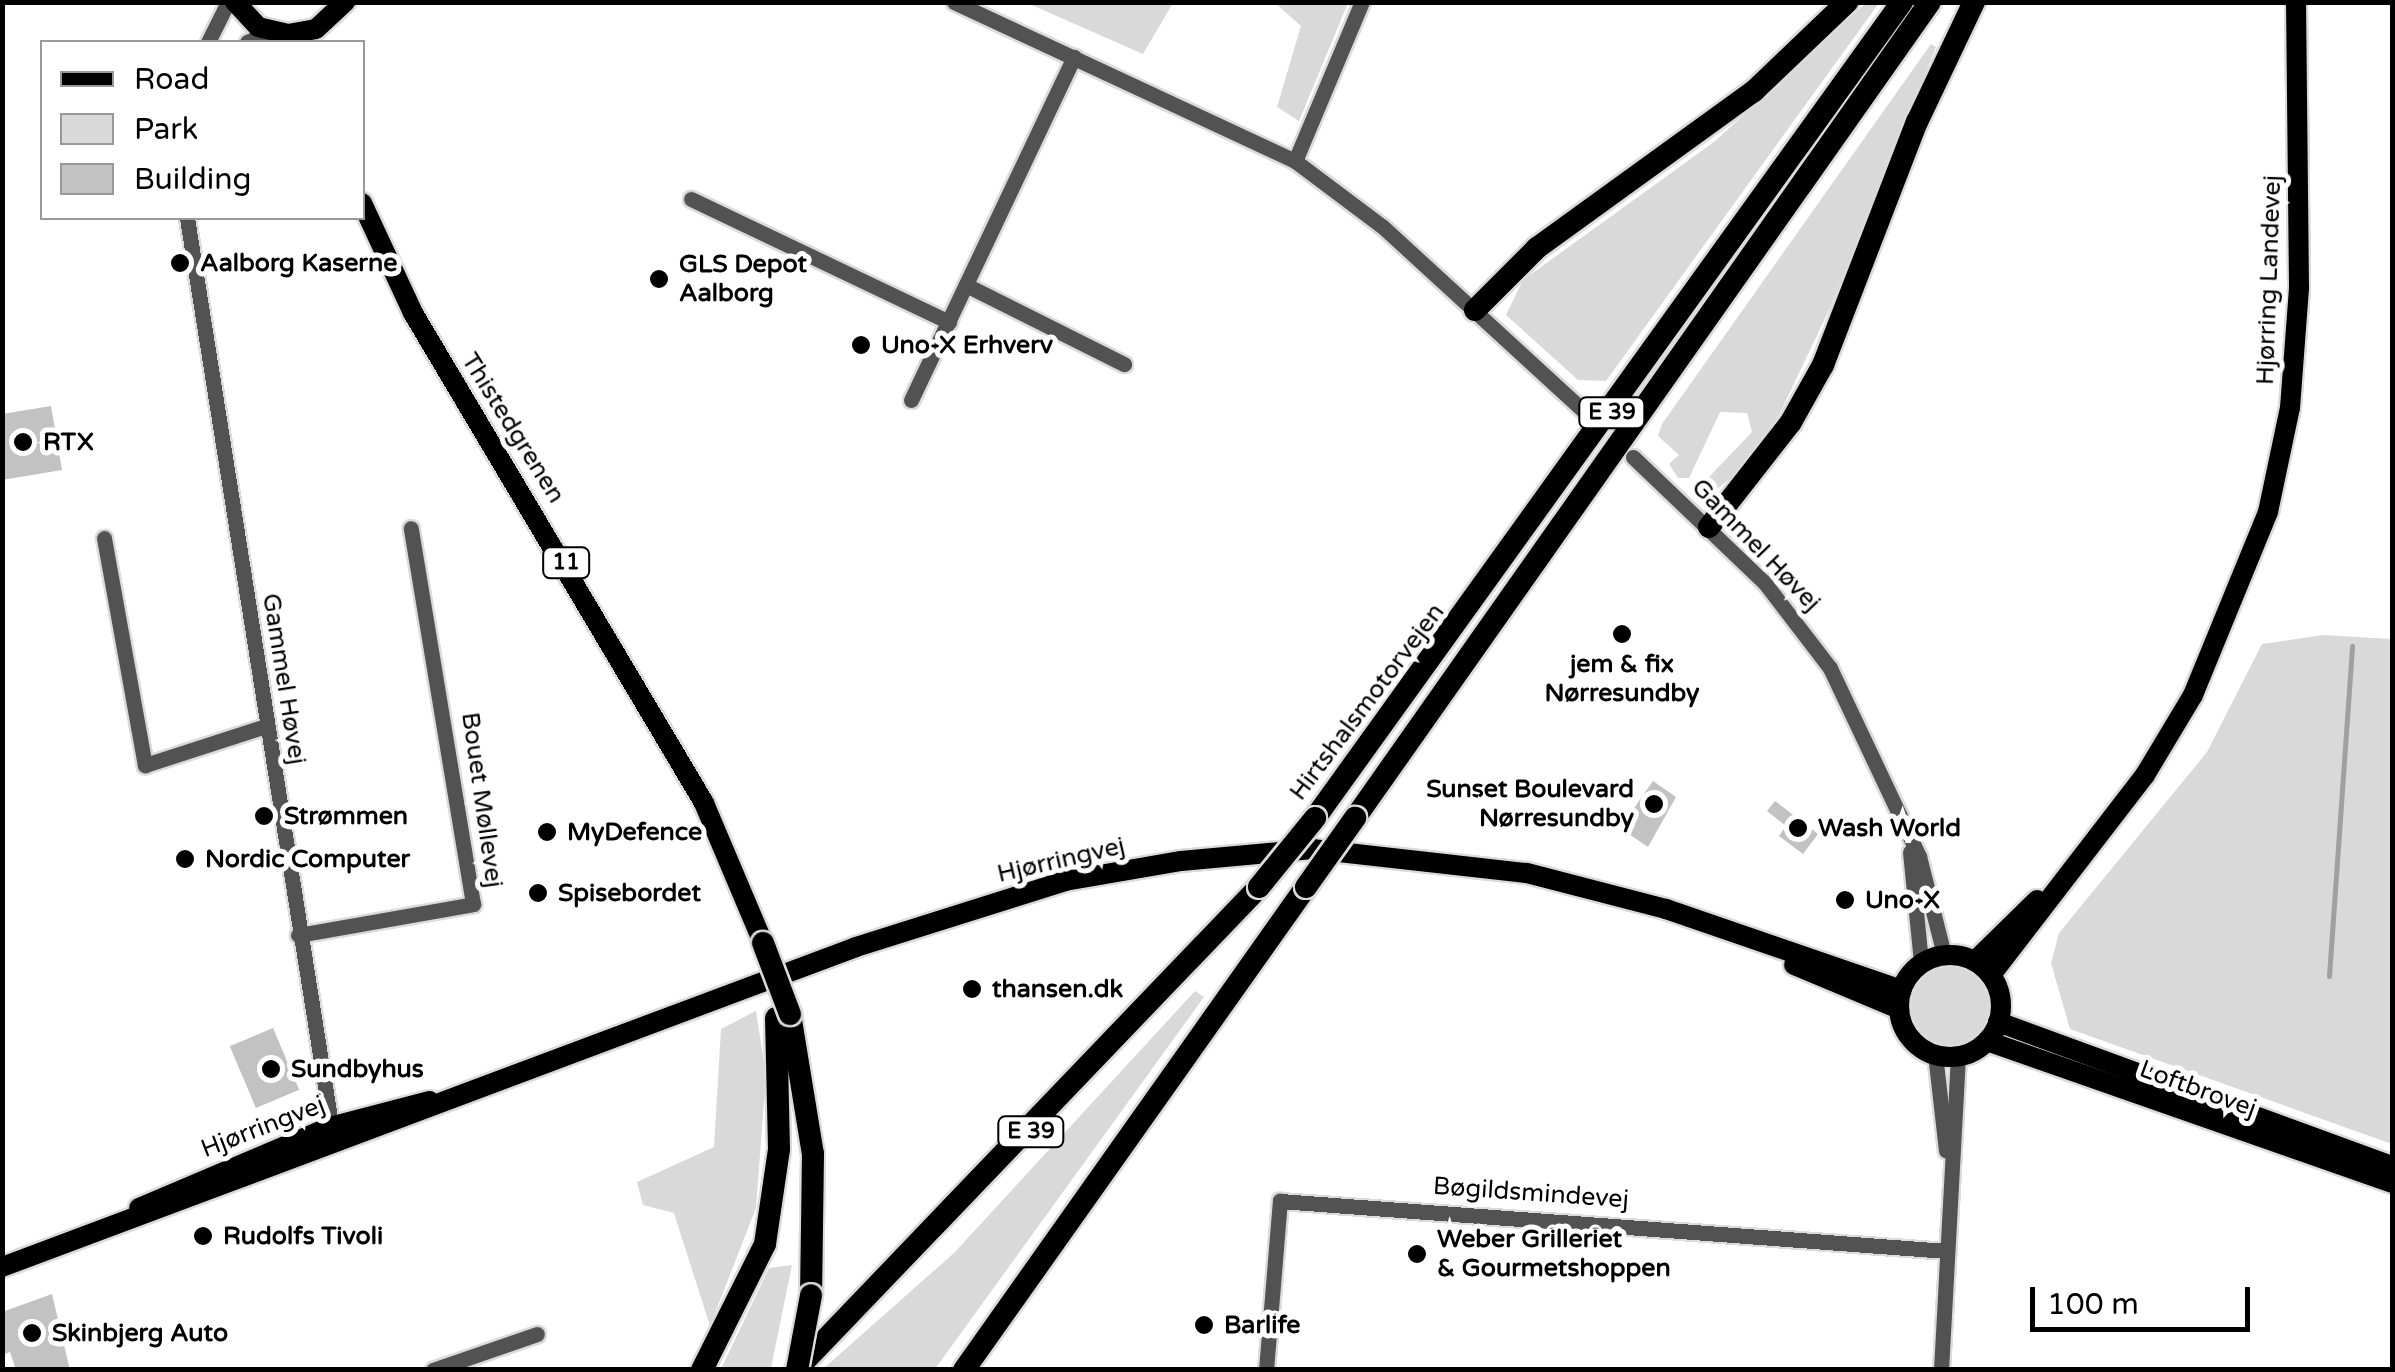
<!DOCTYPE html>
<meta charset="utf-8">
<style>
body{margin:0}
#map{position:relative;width:2395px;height:1372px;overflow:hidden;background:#fff;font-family:"Varela Round",sans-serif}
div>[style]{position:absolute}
.green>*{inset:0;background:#d9d9d9}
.round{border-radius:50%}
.stream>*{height:5px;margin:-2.5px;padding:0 2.5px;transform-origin:2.5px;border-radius:2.5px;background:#a0a0a0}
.building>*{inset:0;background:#c2c2c2;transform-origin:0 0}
.roads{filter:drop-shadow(2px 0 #dbdbdb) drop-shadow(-2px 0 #dbdbdb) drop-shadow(0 2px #dbdbdb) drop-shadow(0 -2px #dbdbdb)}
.minor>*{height:15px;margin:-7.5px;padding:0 7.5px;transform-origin:7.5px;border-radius:7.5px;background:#525252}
.major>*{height:20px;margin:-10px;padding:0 10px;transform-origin:10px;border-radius:10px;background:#000}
.major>.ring{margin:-10px;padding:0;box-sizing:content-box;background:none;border:20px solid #000;border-radius:50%}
.highway>*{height:22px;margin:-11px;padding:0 11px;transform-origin:11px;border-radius:11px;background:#000}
.bridges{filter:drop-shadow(2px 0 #dbdbdb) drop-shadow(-2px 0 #dbdbdb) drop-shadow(0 2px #dbdbdb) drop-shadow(0 -2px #dbdbdb)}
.highway-bridge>*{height:22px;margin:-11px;padding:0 11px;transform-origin:11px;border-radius:11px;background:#000}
.dots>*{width:28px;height:28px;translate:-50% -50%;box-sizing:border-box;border:5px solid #fff;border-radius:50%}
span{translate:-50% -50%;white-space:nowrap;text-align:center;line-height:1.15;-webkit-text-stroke:10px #fff;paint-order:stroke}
.shield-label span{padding:2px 8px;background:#fff;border:2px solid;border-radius:8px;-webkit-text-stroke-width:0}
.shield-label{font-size:22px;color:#000;font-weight:700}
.poi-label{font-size:25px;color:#000;font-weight:700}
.left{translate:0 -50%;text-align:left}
.right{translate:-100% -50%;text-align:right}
.street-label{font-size:25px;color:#000}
.frame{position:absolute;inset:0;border:5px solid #000;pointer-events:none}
.legend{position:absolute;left:40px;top:40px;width:325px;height:180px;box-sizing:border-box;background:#fff;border:2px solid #999;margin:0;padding:12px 18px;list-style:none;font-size:30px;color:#000}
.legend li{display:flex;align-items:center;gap:20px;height:50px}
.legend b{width:50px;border:2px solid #999}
.scale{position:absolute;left:2030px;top:1287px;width:220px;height:45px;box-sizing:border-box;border:5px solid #000;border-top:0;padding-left:12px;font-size:30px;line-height:35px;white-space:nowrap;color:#000;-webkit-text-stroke:8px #fff;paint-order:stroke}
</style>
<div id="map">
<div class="green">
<i style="clip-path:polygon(1027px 3px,1173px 3px,1143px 54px)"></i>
<i style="clip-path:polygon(1275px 3px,1348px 3px,1299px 121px,1277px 107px,1301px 26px)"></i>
<i style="clip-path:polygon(1866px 3px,1879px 3px,1606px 381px,1578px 380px,1506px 315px,1523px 280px,1714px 142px)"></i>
<i style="clip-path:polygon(1931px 44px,1936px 47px,1830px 308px,1781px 411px,1752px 460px,1709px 496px,1701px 491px,1709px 477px,1752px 432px,1747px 413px,1720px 412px,1689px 478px,1678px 478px,1669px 464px,1679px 455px,1658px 436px,1662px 424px)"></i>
<i style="clip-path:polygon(2323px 635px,2392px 639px,2392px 1144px,2070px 1029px,2051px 963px,2059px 933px,2207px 752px,2262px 644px)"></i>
<i class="round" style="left:1911px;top:965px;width:80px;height:80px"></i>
<i style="clip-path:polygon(1195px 991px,1204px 997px,935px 1369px,823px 1369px,954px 1253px)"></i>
<i style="clip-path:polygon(756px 1011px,766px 1075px,756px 1208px,710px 1326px,674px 1213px,643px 1205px,637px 1182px,714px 1147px,721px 1029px)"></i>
<i style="clip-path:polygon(792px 1265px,771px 1368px,721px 1369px,769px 1268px)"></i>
</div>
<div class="stream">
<i style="left:2329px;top:976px;width:331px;rotate:-86deg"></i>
</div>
<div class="building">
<i style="clip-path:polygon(51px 406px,62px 470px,2px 480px,2px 414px)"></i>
<i style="clip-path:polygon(1653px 781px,1676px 797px,1648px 847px,1620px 828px)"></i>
<i style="clip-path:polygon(1775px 801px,1818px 834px,1803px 854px,1779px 836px,1786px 826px,1767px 811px)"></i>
<i style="left:273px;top:1028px;width:67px;height:47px;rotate:67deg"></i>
<i style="clip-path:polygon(52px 1294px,70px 1370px,16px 1370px,10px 1352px,2px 1355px,2px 1312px)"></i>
</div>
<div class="roads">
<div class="minor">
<i style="left:954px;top:2px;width:376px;rotate:25deg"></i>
<i style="left:1295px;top:161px;width:110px;rotate:36.9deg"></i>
<i style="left:1383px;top:227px;width:280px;rotate:42.5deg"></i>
<i style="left:208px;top:42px;width:45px;rotate:-63.4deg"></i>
<i style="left:247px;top:42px;width:26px;rotate:-23deg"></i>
<i style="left:1295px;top:161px;width:173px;rotate:-67.2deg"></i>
<i style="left:691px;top:199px;width:286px;rotate:25.5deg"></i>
<i style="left:187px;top:218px;width:931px;rotate:80.97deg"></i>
<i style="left:966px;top:285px;width:177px;rotate:26.6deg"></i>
<i style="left:911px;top:400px;width:380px;rotate:-64.6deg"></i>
<i style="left:1633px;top:457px;width:181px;rotate:43.7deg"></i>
<i style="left:1764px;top:582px;width:108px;rotate:52.5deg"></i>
<i style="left:1830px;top:668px;width:208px;rotate:64.7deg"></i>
<i style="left:1919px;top:856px;width:102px;rotate:75.8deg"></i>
<i style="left:104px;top:538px;width:231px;rotate:79.8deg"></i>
<i style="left:145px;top:765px;width:127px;rotate:-17.9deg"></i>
<i style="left:1910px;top:852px;width:112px;rotate:84.3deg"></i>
<i style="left:298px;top:935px;width:178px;rotate:-10deg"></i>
<i style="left:473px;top:904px;width:381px;rotate:-99.4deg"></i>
<i style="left:1935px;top:1054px;width:97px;rotate:83.5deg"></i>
<i style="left:433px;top:1370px;width:110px;rotate:-19.1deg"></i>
<i style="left:1266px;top:1370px;width:170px;rotate:-85.3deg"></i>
<i style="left:1280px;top:1201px;width:668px;rotate:4.29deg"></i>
<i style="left:1941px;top:1370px;width:314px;rotate:-86.9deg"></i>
</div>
<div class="major">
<i style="left:235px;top:2px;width:34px;rotate:47deg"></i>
<i style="left:258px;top:27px;width:31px;rotate:13deg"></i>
<i style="left:288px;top:34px;width:28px;rotate:-10deg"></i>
<i style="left:316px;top:29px;width:40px;rotate:-43deg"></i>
<i style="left:362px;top:203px;width:121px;rotate:65.1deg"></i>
<i style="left:413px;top:313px;width:570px;rotate:59.29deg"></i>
<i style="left:704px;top:803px;width:152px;rotate:67.1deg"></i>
<i class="ring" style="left:1899px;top:955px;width:82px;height:82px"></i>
<i style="left:1975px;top:961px;width:87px;rotate:-44.5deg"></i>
<i style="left:1794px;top:965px;width:114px;rotate:22.7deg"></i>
<i style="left:1991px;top:975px;width:252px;rotate:-52.4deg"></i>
<i style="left:2145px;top:775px;width:93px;rotate:-59deg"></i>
<i style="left:2193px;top:695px;width:198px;rotate:-67.7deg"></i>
<i style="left:2268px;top:512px;width:106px;rotate:-78.1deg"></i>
<i style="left:2290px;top:408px;width:121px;rotate:-85.7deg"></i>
<i style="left:2299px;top:287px;width:285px;rotate:-90.6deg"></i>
<i style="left:1998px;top:1022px;width:419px;rotate:20.1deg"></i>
<i style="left:1987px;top:1041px;width:429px;rotate:19.3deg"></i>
<i style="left:139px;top:1208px;width:207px;rotate:-23deg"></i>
<i style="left:330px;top:1127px;width:103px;rotate:-14.6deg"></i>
<i style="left:2px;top:1267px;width:912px;rotate:-20.54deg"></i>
<i style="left:856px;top:947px;width:219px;rotate:-17.5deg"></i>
<i style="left:1065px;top:881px;width:118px;rotate:-9.8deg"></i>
<i style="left:1181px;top:861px;width:132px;rotate:-5.2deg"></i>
<i style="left:1312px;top:849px;width:216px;rotate:6.4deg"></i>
<i style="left:1527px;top:873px;width:144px;rotate:14.5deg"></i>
<i style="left:1666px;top:909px;width:249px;rotate:19deg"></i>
</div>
<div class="highway">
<i style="left:1475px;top:310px;width:88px;rotate:-45deg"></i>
<i style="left:1537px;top:248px;width:268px;rotate:-35.9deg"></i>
<i style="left:1754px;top:91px;width:129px;rotate:-43.7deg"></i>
<i style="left:1709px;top:527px;width:133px;rotate:-52deg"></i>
<i style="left:1791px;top:422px;width:65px;rotate:-60.7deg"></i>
<i style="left:1823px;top:365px;width:261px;rotate:-68.9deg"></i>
<i style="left:1917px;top:122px;width:133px;rotate:-64.6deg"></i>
<i style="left:1315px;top:818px;width:1005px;rotate:-54.27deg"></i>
<i style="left:1355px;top:818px;width:998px;rotate:-54.83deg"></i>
<i style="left:790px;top:1014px;width:142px;rotate:80.7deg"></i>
<i style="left:813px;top:1154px;width:141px;rotate:90.8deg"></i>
<i style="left:702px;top:1370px;width:141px;rotate:-63.4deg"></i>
<i style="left:765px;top:1244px;width:96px;rotate:-81.6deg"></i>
<i style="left:779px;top:1149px;width:131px;rotate:-91.3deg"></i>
<i style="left:796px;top:1370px;width:669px;rotate:-46.21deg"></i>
<i style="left:964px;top:1370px;width:592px;rotate:-54.7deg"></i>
</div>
</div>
<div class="bridges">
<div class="highway-bridge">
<i style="left:1259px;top:887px;width:89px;rotate:-50.9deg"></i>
<i style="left:1306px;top:887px;width:85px;rotate:-54.6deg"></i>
<i style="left:763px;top:943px;width:76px;rotate:69.2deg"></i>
<i style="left:797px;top:1370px;width:76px;rotate:-79.4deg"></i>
</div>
</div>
<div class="dots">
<i style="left:180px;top:263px;background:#000"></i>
<i style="left:659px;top:279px;background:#000"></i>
<i style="left:861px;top:345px;background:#000"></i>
<i style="left:23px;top:442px;background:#000"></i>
<i style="left:1622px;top:634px;background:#000"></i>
<i style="left:1654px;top:804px;background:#000"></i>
<i style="left:264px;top:816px;background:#000"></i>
<i style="left:1798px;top:828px;background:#000"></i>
<i style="left:547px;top:832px;background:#000"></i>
<i style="left:185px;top:859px;background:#000"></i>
<i style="left:538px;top:893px;background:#000"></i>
<i style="left:1845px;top:900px;background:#000"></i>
<i style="left:972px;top:989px;background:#000"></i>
<i style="left:271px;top:1069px;background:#000"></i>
<i style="left:203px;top:1236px;background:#000"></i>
<i style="left:1417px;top:1254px;background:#000"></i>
<i style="left:1204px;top:1325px;background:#000"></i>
<i style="left:32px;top:1333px;background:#000"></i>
</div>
<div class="shield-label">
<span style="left:1612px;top:413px">E 39</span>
<span style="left:566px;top:563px">11</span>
<span style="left:1031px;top:1132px">E 39</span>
</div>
<div class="poi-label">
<span class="left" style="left:200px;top:263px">Aalborg Kaserne</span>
<span class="left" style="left:679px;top:279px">GLS Depot<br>Aalborg</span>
<span class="left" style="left:881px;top:345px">Uno-X Erhverv</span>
<span class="left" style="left:43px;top:442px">RTX</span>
<span style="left:1622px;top:679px">jem &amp; fix<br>Nørresundby</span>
<span class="right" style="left:1634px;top:804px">Sunset Boulevard<br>Nørresundby</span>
<span class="left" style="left:284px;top:816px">Strømmen</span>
<span class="left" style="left:1818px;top:828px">Wash World</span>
<span class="left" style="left:567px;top:832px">MyDefence</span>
<span class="left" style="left:205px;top:859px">Nordic Computer</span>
<span class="left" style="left:558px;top:893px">Spisebordet</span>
<span class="left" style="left:1865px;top:900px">Uno-X</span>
<span class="left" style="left:992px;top:989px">thansen.dk</span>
<span class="left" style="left:291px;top:1069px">Sundbyhus</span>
<span class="left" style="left:223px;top:1236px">Rudolfs Tivoli</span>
<span class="left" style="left:1437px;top:1254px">Weber Grilleriet<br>&amp; Gourmetshoppen</span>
<span class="left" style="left:1224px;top:1325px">Barlife</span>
<span class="left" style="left:52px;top:1333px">Skinbjerg Auto</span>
</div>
<div class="street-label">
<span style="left:2269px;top:280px;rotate:-88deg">Hjørring Landevej</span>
<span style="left:513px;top:428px;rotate:58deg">Thistedgrenen</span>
<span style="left:1756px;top:545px;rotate:46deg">Gammel Høvej</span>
<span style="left:284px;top:679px;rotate:81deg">Gammel Høvej</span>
<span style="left:1367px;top:702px;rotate:-53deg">Hirtshalsmotorvejen</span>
<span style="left:482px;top:800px;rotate:82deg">Bouet Møllevej</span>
<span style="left:1061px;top:860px;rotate:-13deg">Hjørringvej</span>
<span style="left:2198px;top:1089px;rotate:20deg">Loftbrovej</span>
<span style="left:263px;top:1127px;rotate:-21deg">Hjørringvej</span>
<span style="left:1531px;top:1193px;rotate:4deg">Bøgildsmindevej</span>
</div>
<div class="frame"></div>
<ul class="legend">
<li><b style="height:12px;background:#000"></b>Road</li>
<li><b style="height:28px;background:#d9d9d9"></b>Park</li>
<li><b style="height:28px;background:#c2c2c2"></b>Building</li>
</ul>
<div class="scale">100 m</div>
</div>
